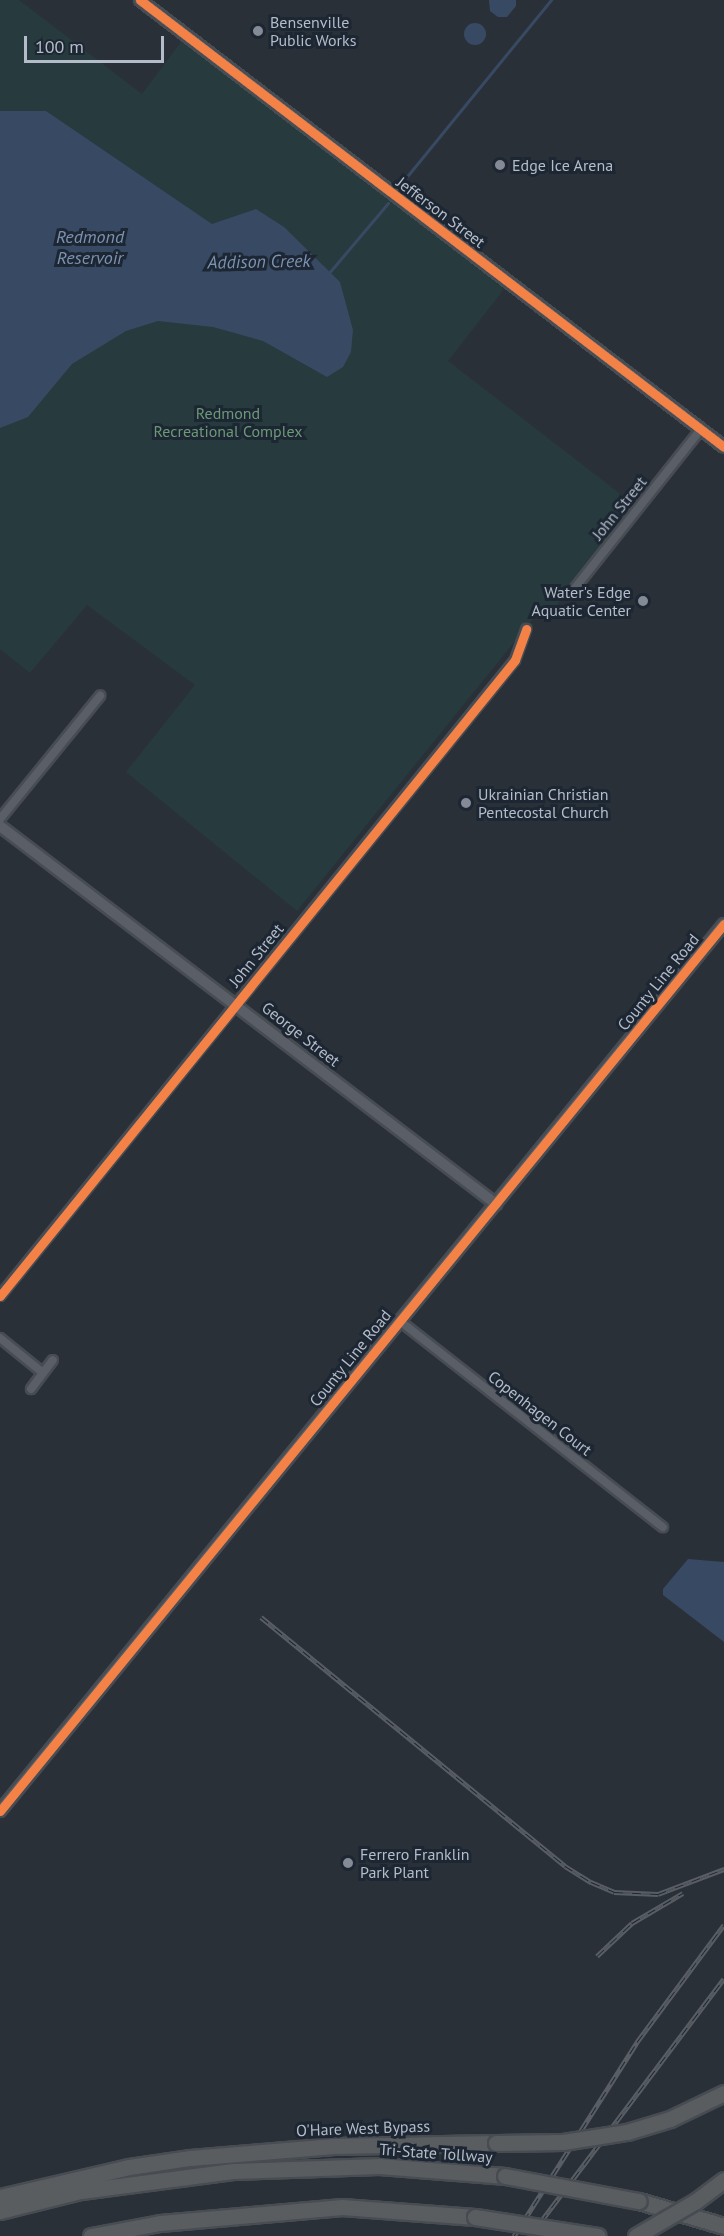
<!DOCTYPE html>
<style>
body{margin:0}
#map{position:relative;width:724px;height:2236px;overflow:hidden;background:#2a3038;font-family:"PT Sans",sans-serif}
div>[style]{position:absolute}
.green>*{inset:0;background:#273a3e}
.water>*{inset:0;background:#384963}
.round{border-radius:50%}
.stream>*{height:3px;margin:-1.5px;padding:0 1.5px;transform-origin:1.5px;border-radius:1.5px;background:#384963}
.roads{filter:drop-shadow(2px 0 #484c53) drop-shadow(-2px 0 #484c53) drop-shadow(0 2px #484c53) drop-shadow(0 -2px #484c53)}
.minor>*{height:8px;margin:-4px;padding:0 4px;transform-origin:4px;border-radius:4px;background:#5a5e66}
.tertiary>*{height:10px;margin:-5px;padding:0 5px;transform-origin:5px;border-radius:5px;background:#5a5e66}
.motorway>*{height:15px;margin:-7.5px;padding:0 7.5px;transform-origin:7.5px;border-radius:7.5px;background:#5a5d60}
.rail>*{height:5px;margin-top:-2.5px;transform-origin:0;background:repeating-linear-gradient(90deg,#1d2633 0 9px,#595d64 0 18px);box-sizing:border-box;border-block:2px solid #595d64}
.bridges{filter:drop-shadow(2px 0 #474c53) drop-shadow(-2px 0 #474c53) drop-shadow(0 2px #474c53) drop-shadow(0 -2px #474c53)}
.motorway-bridge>*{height:15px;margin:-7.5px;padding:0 7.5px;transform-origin:7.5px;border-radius:7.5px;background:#5a5d60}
.cycleway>*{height:9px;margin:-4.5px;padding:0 4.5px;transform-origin:4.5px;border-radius:4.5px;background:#f48246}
.dots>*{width:16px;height:16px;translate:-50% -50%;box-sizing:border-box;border:3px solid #1d2633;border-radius:50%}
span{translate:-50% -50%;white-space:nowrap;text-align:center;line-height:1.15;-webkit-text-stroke:6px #1d2633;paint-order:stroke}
.poi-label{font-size:16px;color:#b4bcc9}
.left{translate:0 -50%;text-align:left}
.right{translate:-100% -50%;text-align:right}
.street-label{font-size:16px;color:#b4bcc9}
.park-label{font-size:16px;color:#6b9a76}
.water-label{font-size:18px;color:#7c92b1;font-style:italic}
.scale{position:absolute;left:24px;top:36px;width:140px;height:27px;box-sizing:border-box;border:3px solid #b4bcc9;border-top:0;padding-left:8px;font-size:18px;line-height:21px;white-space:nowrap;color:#b4bcc9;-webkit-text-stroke:4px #1d2633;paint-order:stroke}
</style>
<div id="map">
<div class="green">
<i style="clip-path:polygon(0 0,19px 0,142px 94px,184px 38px,504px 289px,448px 361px,636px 506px,544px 621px,536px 615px,297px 911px,126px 772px,195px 685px,87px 605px,30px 673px,0 649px)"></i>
</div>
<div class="water">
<i style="clip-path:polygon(489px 0,516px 0,516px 6px,507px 17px,498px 17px,490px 11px)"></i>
<i class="round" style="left:464px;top:23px;width:22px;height:22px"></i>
<i style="clip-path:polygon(0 111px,46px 111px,212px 224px,256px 209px,284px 227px,340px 282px,353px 330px,351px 352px,343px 367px,327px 377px,263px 341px,213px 327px,158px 321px,126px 331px,72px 364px,28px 417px,0 428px)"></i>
<i style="clip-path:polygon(688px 1559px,724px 1562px,724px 1642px,663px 1595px,663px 1589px)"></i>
</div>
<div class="stream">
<i style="left:400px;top:185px;width:239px;rotate:-50.8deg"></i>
<i style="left:328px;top:274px;width:93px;rotate:-49.8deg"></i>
</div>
<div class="roads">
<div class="minor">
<i style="left:555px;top:593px;width:16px"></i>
<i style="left:571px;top:593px;width:209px;rotate:-51.6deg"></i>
<i style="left:0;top:819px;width:159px;rotate:-50.9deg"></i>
<i style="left:0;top:1296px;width:818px;rotate:-51deg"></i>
<i style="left:515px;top:660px;width:33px;rotate:-70deg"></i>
<i style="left:400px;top:1321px;width:334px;rotate:38.1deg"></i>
<i style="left:0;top:1338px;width:55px;rotate:39.1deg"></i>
<i style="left:31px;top:1389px;width:36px;rotate:-53deg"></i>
</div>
<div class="tertiary">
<i style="left:140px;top:0;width:735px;rotate:37.43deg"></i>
<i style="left:0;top:826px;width:624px;rotate:37.31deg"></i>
<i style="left:0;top:1811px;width:1145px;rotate:-50.78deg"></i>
</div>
<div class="motorway">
<i style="left:0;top:2197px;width:132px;rotate:-13.1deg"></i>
<i style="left:129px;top:2167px;width:62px;rotate:-8.4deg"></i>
<i style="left:190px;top:2158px;width:144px;rotate:-4.8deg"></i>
<i style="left:334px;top:2146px;width:162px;rotate:-1.1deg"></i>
<i style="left:639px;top:2201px;width:89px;rotate:16.4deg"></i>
<i style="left:0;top:2211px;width:83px;rotate:-13.9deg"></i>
<i style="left:81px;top:2191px;width:153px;rotate:-7.5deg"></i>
<i style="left:233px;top:2171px;width:146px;rotate:-2deg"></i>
<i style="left:379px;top:2166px;width:126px;rotate:4.5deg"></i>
<i style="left:91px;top:2236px;width:70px;rotate:-10.7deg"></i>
<i style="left:160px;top:2223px;width:183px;rotate:-5deg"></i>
<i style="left:342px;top:2207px;width:133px;rotate:4.3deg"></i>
</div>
</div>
<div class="rail">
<i style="left:261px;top:1617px;width:393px;rotate:39.3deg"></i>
<i style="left:565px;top:1866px;width:31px;rotate:32deg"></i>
<i style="left:591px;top:1882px;width:25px;rotate:23deg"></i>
<i style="left:614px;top:1892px;width:44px;rotate:2.6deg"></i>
<i style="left:658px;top:1894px;width:71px;rotate:-20.7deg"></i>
<i style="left:597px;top:1956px;width:48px;rotate:-43.3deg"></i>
<i style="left:632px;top:1923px;width:59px;rotate:-30.5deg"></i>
<i style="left:514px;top:2236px;width:230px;rotate:-57.6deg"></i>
<i style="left:637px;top:2042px;width:146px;rotate:-53.4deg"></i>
<i style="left:530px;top:2236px;width:322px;rotate:-53deg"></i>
</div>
<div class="bridges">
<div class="motorway-bridge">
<i style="left:496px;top:2143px;width:67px;rotate:-0.9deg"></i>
<i style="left:563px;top:2142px;width:65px;rotate:-8.9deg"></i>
<i style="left:627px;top:2132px;width:45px;rotate:-16.8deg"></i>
<i style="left:670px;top:2119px;width:60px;rotate:-25.7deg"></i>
<i style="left:505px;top:2176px;width:136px;rotate:10.6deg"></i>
<i style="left:475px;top:2217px;width:124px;rotate:8.8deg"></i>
<i style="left:636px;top:2236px;width:69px;rotate:-30.3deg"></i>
<i style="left:696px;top:2201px;width:35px;rotate:-37deg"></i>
</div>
</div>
<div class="cycleway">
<i style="left:140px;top:0;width:735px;rotate:37.43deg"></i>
<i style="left:0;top:1296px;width:818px;rotate:-51deg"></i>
<i style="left:515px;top:660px;width:33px;rotate:-70deg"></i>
<i style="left:0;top:1811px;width:1145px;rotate:-50.78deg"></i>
</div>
<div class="dots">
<i style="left:258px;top:31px;background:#848b96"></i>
<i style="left:500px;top:165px;background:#848b96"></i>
<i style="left:643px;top:601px;background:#848b96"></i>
<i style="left:466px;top:803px;background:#848b96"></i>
<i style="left:348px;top:1863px;background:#848b96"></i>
</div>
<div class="poi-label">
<span class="left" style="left:270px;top:31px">Bensenville<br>Public Works</span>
<span class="left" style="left:512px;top:165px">Edge Ice Arena</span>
<span class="right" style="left:631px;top:601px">Water's Edge<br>Aquatic Center</span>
<span class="left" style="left:478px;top:803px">Ukrainian Christian<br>Pentecostal Church</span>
<span class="left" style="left:360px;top:1863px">Ferrero Franklin<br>Park Plant</span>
</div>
<div class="street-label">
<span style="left:441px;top:212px;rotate:37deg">Jefferson Street</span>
<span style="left:619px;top:508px;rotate:-51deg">John Street</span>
<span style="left:256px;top:955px;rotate:-51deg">John Street</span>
<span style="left:658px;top:982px;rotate:-51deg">County Line Road</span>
<span style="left:301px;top:1034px;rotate:38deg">George Street</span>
<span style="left:350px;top:1358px;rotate:-51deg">County Line Road</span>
<span style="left:540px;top:1413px;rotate:38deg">Copenhagen Court</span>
<span style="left:363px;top:2128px;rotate:-2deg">O'Hare West Bypass</span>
<span style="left:436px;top:2153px;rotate:4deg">Tri-State Tollway</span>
</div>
<div class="park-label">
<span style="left:228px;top:422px">Redmond<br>Recreational Complex</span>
</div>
<div class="water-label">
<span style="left:90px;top:248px">Redmond<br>Reservoir</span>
<span style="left:259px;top:262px;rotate:-1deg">Addison Creek</span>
</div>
<div class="scale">100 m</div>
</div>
